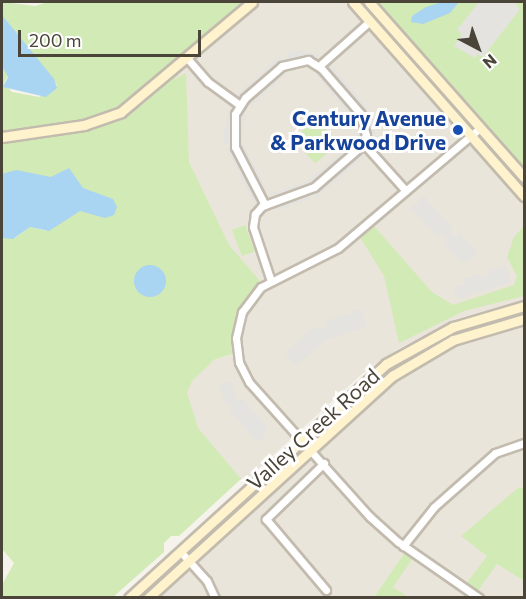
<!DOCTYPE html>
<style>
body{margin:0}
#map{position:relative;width:526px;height:599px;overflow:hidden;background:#f6f3ec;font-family:Commissioner,sans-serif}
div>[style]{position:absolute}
.residential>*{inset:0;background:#eae5da}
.green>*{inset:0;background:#d2eab5;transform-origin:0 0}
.parking>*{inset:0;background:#e5e3e0}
.water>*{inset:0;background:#a9d4f2}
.round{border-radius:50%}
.roads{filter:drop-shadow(2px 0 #c2bbae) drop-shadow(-2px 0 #c2bbae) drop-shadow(0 2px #c2bbae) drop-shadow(0 -2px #c2bbae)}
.street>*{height:7px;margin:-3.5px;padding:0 3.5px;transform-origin:3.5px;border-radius:3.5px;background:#fff}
.secondary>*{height:9px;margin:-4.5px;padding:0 4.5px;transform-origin:4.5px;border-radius:4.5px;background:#fff3cd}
.dots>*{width:16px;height:16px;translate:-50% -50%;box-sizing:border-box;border:3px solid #fff;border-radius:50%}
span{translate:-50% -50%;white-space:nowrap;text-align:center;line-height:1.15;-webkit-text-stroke:6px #fff;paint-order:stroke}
.transit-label{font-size:21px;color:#164399;font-weight:700}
.right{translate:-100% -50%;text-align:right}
.street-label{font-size:21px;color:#4b4439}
.frame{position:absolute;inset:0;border:3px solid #4b4439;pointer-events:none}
.north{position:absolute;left:448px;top:18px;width:60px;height:60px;-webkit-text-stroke:4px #fff;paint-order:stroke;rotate:139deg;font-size:16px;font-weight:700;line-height:24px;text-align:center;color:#4b4439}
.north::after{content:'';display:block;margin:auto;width:21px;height:27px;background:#4b4439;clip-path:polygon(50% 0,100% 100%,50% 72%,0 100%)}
.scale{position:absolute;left:18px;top:30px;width:183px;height:27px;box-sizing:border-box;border:3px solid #4b4439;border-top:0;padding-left:8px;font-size:18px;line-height:21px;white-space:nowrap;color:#4b4439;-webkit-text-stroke:4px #fff;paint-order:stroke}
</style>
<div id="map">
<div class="residential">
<i style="clip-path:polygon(261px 2px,348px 2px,519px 195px,524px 202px,524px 300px,456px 319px,396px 350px,363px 373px,243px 483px,196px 428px,178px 373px,232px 354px,236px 314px,261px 282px,221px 237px,179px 161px,172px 79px)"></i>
<i style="clip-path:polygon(524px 319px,524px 487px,518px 488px,487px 556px,464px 586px,475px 594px,497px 563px,524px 581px,524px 597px,408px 597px,392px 587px,412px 558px,405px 552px,374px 597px,148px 598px,310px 449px,423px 355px)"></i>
</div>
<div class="green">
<i style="clip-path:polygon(2px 2px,35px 6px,48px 2px,244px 2px,139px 93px,114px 109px,82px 120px,2px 132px,2px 66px,8px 76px,4px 83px,12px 92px,39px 97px,57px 85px,2px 15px)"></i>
<i style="clip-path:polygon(374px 2px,524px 2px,524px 172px)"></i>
<i style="clip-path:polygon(184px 69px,172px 81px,186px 73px,189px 162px,229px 245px,261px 282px,236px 314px,232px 354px,214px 360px,192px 381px,187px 393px,198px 428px,241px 479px,179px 536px,171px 536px,164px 543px,164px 552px,113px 597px,2px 597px,2px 585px,14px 563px,2px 549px,2px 237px,15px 238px,30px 227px,47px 231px,2px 174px,2px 143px,77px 133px,111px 123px,142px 105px)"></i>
<i style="left:316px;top:119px;width:33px;height:30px;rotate:49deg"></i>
<i style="left:245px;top:225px;width:28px;height:14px;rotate:69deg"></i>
<i style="clip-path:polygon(373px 225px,432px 292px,453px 305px,514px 285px,517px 276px,507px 257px,514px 237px,524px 226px,524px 296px,464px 311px,399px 343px,384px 276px,360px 237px)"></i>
<i style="clip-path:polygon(524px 487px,524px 581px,497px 564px,475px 595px,464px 586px,487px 556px,461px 536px,518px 488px)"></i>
<i style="clip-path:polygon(405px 552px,413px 558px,393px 587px,408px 597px,374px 597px)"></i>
</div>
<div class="parking">
<i style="clip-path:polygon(479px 2px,519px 2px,516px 5px,520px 9px,483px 57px,478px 54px,475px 58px,454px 46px,462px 34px,457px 30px)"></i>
<i style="clip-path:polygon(302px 50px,319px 55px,312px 66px,290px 71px,251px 106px,236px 95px,279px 56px,283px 60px,288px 56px,285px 53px)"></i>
<i style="clip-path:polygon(330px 64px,370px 111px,366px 115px,369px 119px,374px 117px,376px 123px,374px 143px,356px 138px,357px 124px,315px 75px)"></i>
<i style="clip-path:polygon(230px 105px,246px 113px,242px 141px,268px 192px,254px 204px,226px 148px,231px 146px,224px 143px,223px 134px)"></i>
<i style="clip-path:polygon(354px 141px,366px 155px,317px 197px,312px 193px,310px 199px,275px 211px,270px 194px,308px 181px)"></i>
<i style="clip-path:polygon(424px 196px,453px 228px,451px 233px,455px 237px,459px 233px,478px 253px,469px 261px,462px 263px,443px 243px,447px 239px,443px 234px,438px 237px,410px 209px)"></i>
<i style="clip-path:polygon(506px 266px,511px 282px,458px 299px,453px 289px,465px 284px,464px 279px,480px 273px,482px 278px,490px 275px,489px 270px)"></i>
<i style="clip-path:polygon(361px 309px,367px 326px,327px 340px,296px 366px,288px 357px,285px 352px,315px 326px,319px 329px,327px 326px,326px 321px)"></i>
<i style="clip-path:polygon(231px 381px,237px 400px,242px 398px,268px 428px,262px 440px,255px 440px,230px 411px,232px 405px,226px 406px,219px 385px)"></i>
</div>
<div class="water">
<i style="clip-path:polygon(442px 2px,459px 2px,450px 13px,423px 24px,411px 22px,412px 16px,426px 7px)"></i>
<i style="clip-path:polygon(2px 15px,54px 79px,57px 88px,46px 97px,3px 87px,8px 77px,2px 66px)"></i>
<i style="clip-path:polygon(69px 168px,83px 188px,113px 199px,117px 207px,114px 215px,105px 218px,80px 211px,49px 231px,30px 227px,13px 239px,2px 238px,2px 174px,16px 170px,51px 177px)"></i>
<i class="round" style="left:134px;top:265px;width:32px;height:32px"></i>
</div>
<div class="roads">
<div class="street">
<i style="left:187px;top:58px;width:32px;rotate:49deg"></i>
<i style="left:208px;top:82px;width:39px;rotate:36deg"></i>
<i style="left:319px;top:66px;width:68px;rotate:-41.4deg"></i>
<i style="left:363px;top:143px;width:64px;rotate:48.1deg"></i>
<i style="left:265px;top:205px;width:65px;rotate:-117.3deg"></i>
<i style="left:235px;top:147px;width:33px;rotate:-90deg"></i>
<i style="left:235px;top:114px;width:19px;rotate:-58deg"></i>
<i style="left:245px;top:98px;width:49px;rotate:-40.9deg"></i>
<i style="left:282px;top:66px;width:27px;rotate:-13deg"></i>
<i style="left:308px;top:60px;width:15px;rotate:32deg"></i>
<i style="left:321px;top:68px;width:60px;rotate:49.1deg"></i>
<i style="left:360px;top:113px;width:23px;rotate:75deg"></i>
<i style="left:366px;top:135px;width:13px;rotate:117deg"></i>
<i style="left:360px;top:147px;width:61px;rotate:139deg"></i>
<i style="left:314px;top:187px;width:55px;rotate:159.9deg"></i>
<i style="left:262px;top:206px;width:11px;rotate:131deg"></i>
<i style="left:255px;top:214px;width:13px;rotate:99deg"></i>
<i style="left:253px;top:227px;width:57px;rotate:71.6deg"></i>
<i style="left:324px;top:463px;width:81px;rotate:136deg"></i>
<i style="left:266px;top:519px;width:93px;rotate:49.8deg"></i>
<i style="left:403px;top:546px;width:50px;rotate:-51.5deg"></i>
<i style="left:434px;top:507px;width:81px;rotate:-41.5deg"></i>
<i style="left:495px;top:453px;width:31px;rotate:-19deg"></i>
<i style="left:180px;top:551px;width:40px;rotate:48deg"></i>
<i style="left:207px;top:581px;width:19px;rotate:65deg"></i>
<i style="left:479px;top:598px;width:98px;rotate:-145.3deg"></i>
<i style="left:398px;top:542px;width:38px;rotate:-138deg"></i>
<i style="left:370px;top:517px;width:181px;rotate:-131.9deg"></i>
<i style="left:249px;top:382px;width:22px;rotate:-117deg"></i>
<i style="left:239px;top:362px;width:24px;rotate:-97deg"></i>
<i style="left:236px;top:338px;width:27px;rotate:-77deg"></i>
<i style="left:242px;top:312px;width:31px;rotate:-53deg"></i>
<i style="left:261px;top:287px;width:86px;rotate:-26.9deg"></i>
<i style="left:338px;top:248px;width:186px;rotate:-40.2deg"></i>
</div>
<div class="secondary">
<i style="left:353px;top:2px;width:259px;rotate:48.6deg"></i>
<i style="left:369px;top:2px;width:234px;rotate:48.5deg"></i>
<i style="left:2px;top:137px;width:83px;rotate:-8.3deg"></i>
<i style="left:84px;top:125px;width:39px;rotate:-19deg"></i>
<i style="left:121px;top:112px;width:171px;rotate:-40deg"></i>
<i style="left:129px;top:598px;width:348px;rotate:-42.3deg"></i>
<i style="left:386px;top:364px;width:77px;rotate:-28.9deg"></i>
<i style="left:453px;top:327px;width:74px;rotate:-16.5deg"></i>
<i style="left:148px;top:598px;width:330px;rotate:-42.3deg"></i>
<i style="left:392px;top:376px;width:71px;rotate:-30.5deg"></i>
<i style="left:453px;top:340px;width:74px;rotate:-16.5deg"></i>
</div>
</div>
<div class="dots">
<i style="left:458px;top:130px;background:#1a4fb4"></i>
</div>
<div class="transit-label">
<span class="right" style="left:446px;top:130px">Century Avenue<br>&amp; Parkwood Drive</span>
</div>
<div class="street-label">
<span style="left:313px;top:429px;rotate:-42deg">Valley Creek Road</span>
</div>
<div class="frame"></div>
<div class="north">N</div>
<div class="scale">200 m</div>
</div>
